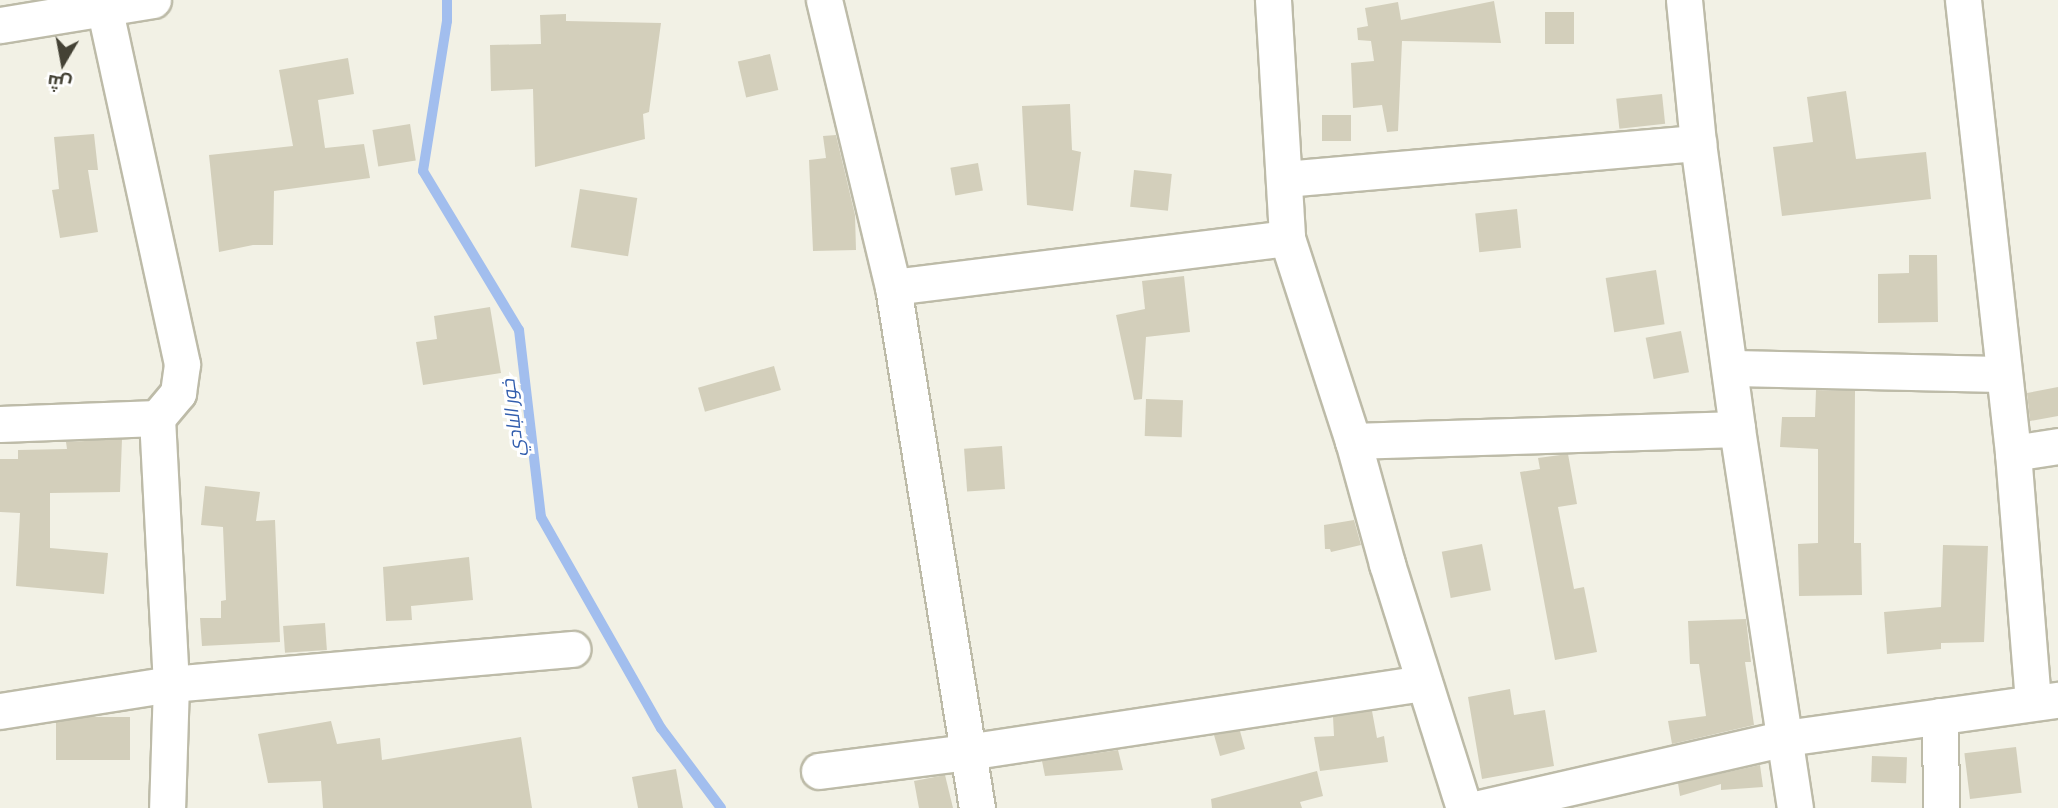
<!DOCTYPE html>
<meta charset="utf-8">
<style>
body{margin:0}
#map{position:relative;width:2058px;height:808px;overflow:hidden;background:#f2f1e5;font-family:Barlow,Cairo,sans-serif}
div>[style]{position:absolute}
.stream>*{height:10px;margin:-5px;padding:0 5px;transform-origin:5px;border-radius:5px;background:#a2beee}
.building>*{inset:0;background:#d3cfbb;transform-origin:0 0}
.roads{filter:drop-shadow(2px 0 #bdbba8) drop-shadow(-2px 0 #bdbba8) drop-shadow(0 2px #bdbba8) drop-shadow(0 -2px #bdbba8)}
.street>*{height:35px;margin:-17.5px;padding:0 17.5px;transform-origin:17.5px;border-radius:17.5px;background:#fff}
span{translate:-50% -50%;white-space:nowrap;text-align:center;line-height:1.15;-webkit-text-stroke:6px #fff;paint-order:stroke}
.water-label{font-size:19px;color:#315dad;font-style:italic}
.north{position:absolute;left:28px;top:28px;width:70px;height:70px;-webkit-text-stroke:5px #fff;paint-order:stroke;rotate:190deg;font-size:19px;font-weight:700;line-height:28px;text-align:center;color:#444235}
.north::after{content:'';display:block;margin:auto;width:24px;height:32px;background:#444235;clip-path:polygon(50% 0,100% 100%,50% 72%,0 100%)}
</style>
<div id="map">
<div class="stream">
<i style="left:447px;top:0;width:21px;rotate:90deg"></i>
<i style="left:447px;top:21px;width:152px;rotate:99.1deg"></i>
<i style="left:423px;top:171px;width:186px;rotate:58.9deg"></i>
<i style="left:519px;top:330px;width:188px;rotate:83.3deg"></i>
<i style="left:541px;top:517px;width:243px;rotate:60.4deg"></i>
<i style="left:661px;top:728px;width:100px;rotate:53.1deg"></i>
</div>
<div class="building">
<i style="clip-path:polygon(1494px 1px,1501px 43px,1402px 41px,1398px 131px,1387px 132px,1382px 105px,1353px 108px,1351px 63px,1374px 61px,1371px 41px,1358px 40px,1357px 28px,1368px 26px,1365px 8px,1398px 2px,1401px 20px)"></i>
<i style="left:1545px;top:12px;width:29px;height:32px"></i>
<i style="clip-path:polygon(566px 14px,566px 21px,661px 23px,649px 112px,643px 114px,645px 139px,535px 167px,533px 89px,491px 91px,490px 45px,541px 44px,540px 15px)"></i>
<i style="left:770px;top:54px;width:37px;height:33px;rotate:77deg"></i>
<i style="clip-path:polygon(348px 58px,354px 94px,318px 100px,325px 148px,364px 144px,370px 178px,274px 191px,273px 245px,253px 245px,219px 252px,209px 155px,293px 146px,279px 70px)"></i>
<i style="clip-path:polygon(1846px 91px,1856px 159px,1926px 152px,1931px 199px,1782px 216px,1773px 147px,1813px 142px,1807px 97px)"></i>
<i style="left:1662px;top:94px;width:30px;height:46px;rotate:84deg"></i>
<i style="clip-path:polygon(1070px 104px,1072px 150px,1081px 152px,1073px 211px,1027px 205px,1022px 106px)"></i>
<i style="left:1322px;top:115px;width:29px;height:26px"></i>
<i style="left:410px;top:124px;width:37px;height:38px;rotate:81deg"></i>
<i style="clip-path:polygon(94px 134px,98px 170px,88px 170px,98px 232px,60px 238px,52px 190px,59px 189px,54px 137px)"></i>
<i style="clip-path:polygon(836px 135px,855px 215px,856px 250px,813px 251px,809px 160px,826px 158px,823px 136px)"></i>
<i style="left:978px;top:163px;width:28px;height:28px;rotate:80deg"></i>
<i style="left:1134px;top:170px;width:38px;height:37px;rotate:6deg"></i>
<i style="left:580px;top:189px;width:58px;height:59px;rotate:9deg"></i>
<i style="left:1517px;top:209px;width:39px;height:42px;rotate:84deg"></i>
<i style="clip-path:polygon(1909px 255px,1937px 255px,1938px 322px,1878px 323px,1878px 274px,1909px 273px)"></i>
<i style="left:1656px;top:270px;width:55px;height:51px;rotate:81deg"></i>
<i style="clip-path:polygon(1184px 276px,1190px 332px,1146px 337px,1142px 399px,1134px 400px,1116px 315px,1145px 309px,1142px 281px)"></i>
<i style="clip-path:polygon(490px 307px,501px 373px,423px 385px,416px 342px,437px 339px,434px 316px)"></i>
<i style="left:1681px;top:331px;width:42px;height:36px;rotate:79deg"></i>
<i style="left:774px;top:366px;width:25px;height:79px;rotate:74deg"></i>
<i style="clip-path:polygon(2058px 387px,2058px 416px,2030px 421px,2027px 393px)"></i>
<i style="clip-path:polygon(1816px 390px,1855px 391px,1854px 543px,1861px 543px,1862px 595px,1799px 596px,1798px 544px,1818px 543px,1818px 449px,1780px 447px,1782px 417px,1815px 417px)"></i>
<i style="left:1146px;top:399px;width:37px;height:37px;rotate:2deg"></i>
<i style="clip-path:polygon(122px 439px,120px 492px,50px 493px,50px 548px,108px 553px,104px 594px,16px 586px,20px 513px,0 512px,0 459px,18px 459px,18px 450px,67px 449px,66px 442px)"></i>
<i style="left:1002px;top:446px;width:43px;height:38px;rotate:86deg"></i>
<i style="clip-path:polygon(1568px 454px,1577px 504px,1558px 507px,1574px 589px,1584px 587px,1597px 652px,1555px 660px,1520px 472px,1540px 469px,1538px 458px)"></i>
<i style="clip-path:polygon(205px 486px,260px 492px,256px 521px,275px 520px,280px 642px,202px 646px,200px 618px,221px 618px,221px 601px,226px 600px,223px 527px,201px 525px)"></i>
<i style="clip-path:polygon(1354px 520px,1361px 545px,1331px 552px,1330px 549px,1325px 549px,1324px 525px)"></i>
<i style="left:1482px;top:544px;width:47px;height:41px;rotate:79deg"></i>
<i style="clip-path:polygon(1943px 545px,1988px 546px,1984px 642px,1941px 643px,1941px 649px,1887px 654px,1884px 612px,1941px 607px)"></i>
<i style="clip-path:polygon(469px 557px,473px 600px,411px 606px,412px 620px,386px 621px,383px 567px)"></i>
<i style="clip-path:polygon(1746px 619px,1751px 662px,1745px 662px,1754px 725px,1672px 744px,1668px 721px,1706px 716px,1699px 664px,1690px 664px,1688px 621px)"></i>
<i style="left:325px;top:623px;width:27px;height:42px;rotate:86deg"></i>
<i style="clip-path:polygon(1510px 689px,1514px 715px,1545px 710px,1554px 766px,1482px 779px,1468px 697px)"></i>
<i style="clip-path:polygon(1372px 711px,1377px 738px,1384px 736px,1388px 762px,1320px 771px,1314px 737px,1334px 736px,1333px 717px)"></i>
<i style="left:130px;top:717px;width:43px;height:74px;rotate:90deg"></i>
<i style="clip-path:polygon(331px 721px,337px 744px,380px 738px,382px 760px,521px 737px,532px 808px,323px 808px,321px 781px,268px 783px,258px 734px)"></i>
<i style="clip-path:polygon(1240px 731px,1245px 749px,1220px 756px,1214px 735px)"></i>
<i style="left:2016px;top:747px;width:46px;height:52px;rotate:83deg"></i>
<i style="clip-path:polygon(1118px 750px,1123px 770px,1045px 776px,1042px 761px)"></i>
<i style="left:1872px;top:756px;width:35px;height:26px;rotate:2deg"></i>
<i style="clip-path:polygon(1760px 765px,1763px 787px,1721px 790px,1721px 784px,1680px 796px,1678px 783px)"></i>
<i style="clip-path:polygon(676px 769px,683px 808px,638px 808px,632px 777px)"></i>
<i style="clip-path:polygon(1317px 771px,1323px 796px,1300px 802px,1302px 808px,1212px 808px,1211px 799px)"></i>
<i style="clip-path:polygon(945px 775px,953px 808px,919px 808px,914px 781px)"></i>
</div>
<div class="roads">
<div class="street">
<i style="left:824px;top:0;width:295px;rotate:76.5deg"></i>
<i style="left:893px;top:287px;width:528px;rotate:80.84deg"></i>
<i style="left:1273px;top:0;width:238px;rotate:86.6deg"></i>
<i style="left:1287px;top:238px;width:213px;rotate:72deg"></i>
<i style="left:1353px;top:441px;width:128px;rotate:74.5deg"></i>
<i style="left:1387px;top:564px;width:256px;rotate:72.5deg"></i>
<i style="left:1684px;top:0;width:144px;rotate:84.4deg"></i>
<i style="left:1698px;top:143px;width:289px;rotate:82.2deg"></i>
<i style="left:1737px;top:429px;width:383px;rotate:81.3deg"></i>
<i style="left:1963px;top:0;width:456px;rotate:83.7deg"></i>
<i style="left:2013px;top:453px;width:250px;rotate:85.4deg"></i>
<i style="left:0;top:25px;width:155px;rotate:-9.3deg"></i>
<i style="left:1285px;top:179px;width:415px;rotate:-5deg"></i>
<i style="left:893px;top:287px;width:397px;rotate:-7.1deg"></i>
<i style="left:1730px;top:368px;width:274px;rotate:1.3deg"></i>
<i style="left:157px;top:418px;width:266px;rotate:87deg"></i>
<i style="left:171px;top:684px;width:124px;rotate:91.8deg"></i>
<i style="left:0;top:424px;width:157px;rotate:-2.2deg"></i>
<i style="left:157px;top:418px;width:33px;rotate:-50deg"></i>
<i style="left:178px;top:393px;width:29px;rotate:-82deg"></i>
<i style="left:182px;top:364px;width:365px;rotate:-102.3deg"></i>
<i style="left:1353px;top:441px;width:384px;rotate:-1.8deg"></i>
<i style="left:2013px;top:453px;width:46px;rotate:-8.8deg"></i>
<i style="left:0;top:711px;width:173px;rotate:-9deg"></i>
<i style="left:171px;top:684px;width:403px;rotate:-5deg"></i>
<i style="left:1940px;top:716px;width:92px;rotate:89.4deg"></i>
<i style="left:819px;top:771px;width:149px;rotate:-7.3deg"></i>
<i style="left:967px;top:752px;width:462px;rotate:-8.6deg"></i>
<i style="left:1480px;top:808px;width:314px;rotate:-12.9deg"></i>
<i style="left:1786px;top:738px;width:275px;rotate:-8deg"></i>
</div>
</div>
<div class="water-label">
<span style="left:512px;top:418px;rotate:-97deg">خور البادي</span>
</div>
<div class="north">ش</div>
</div>
